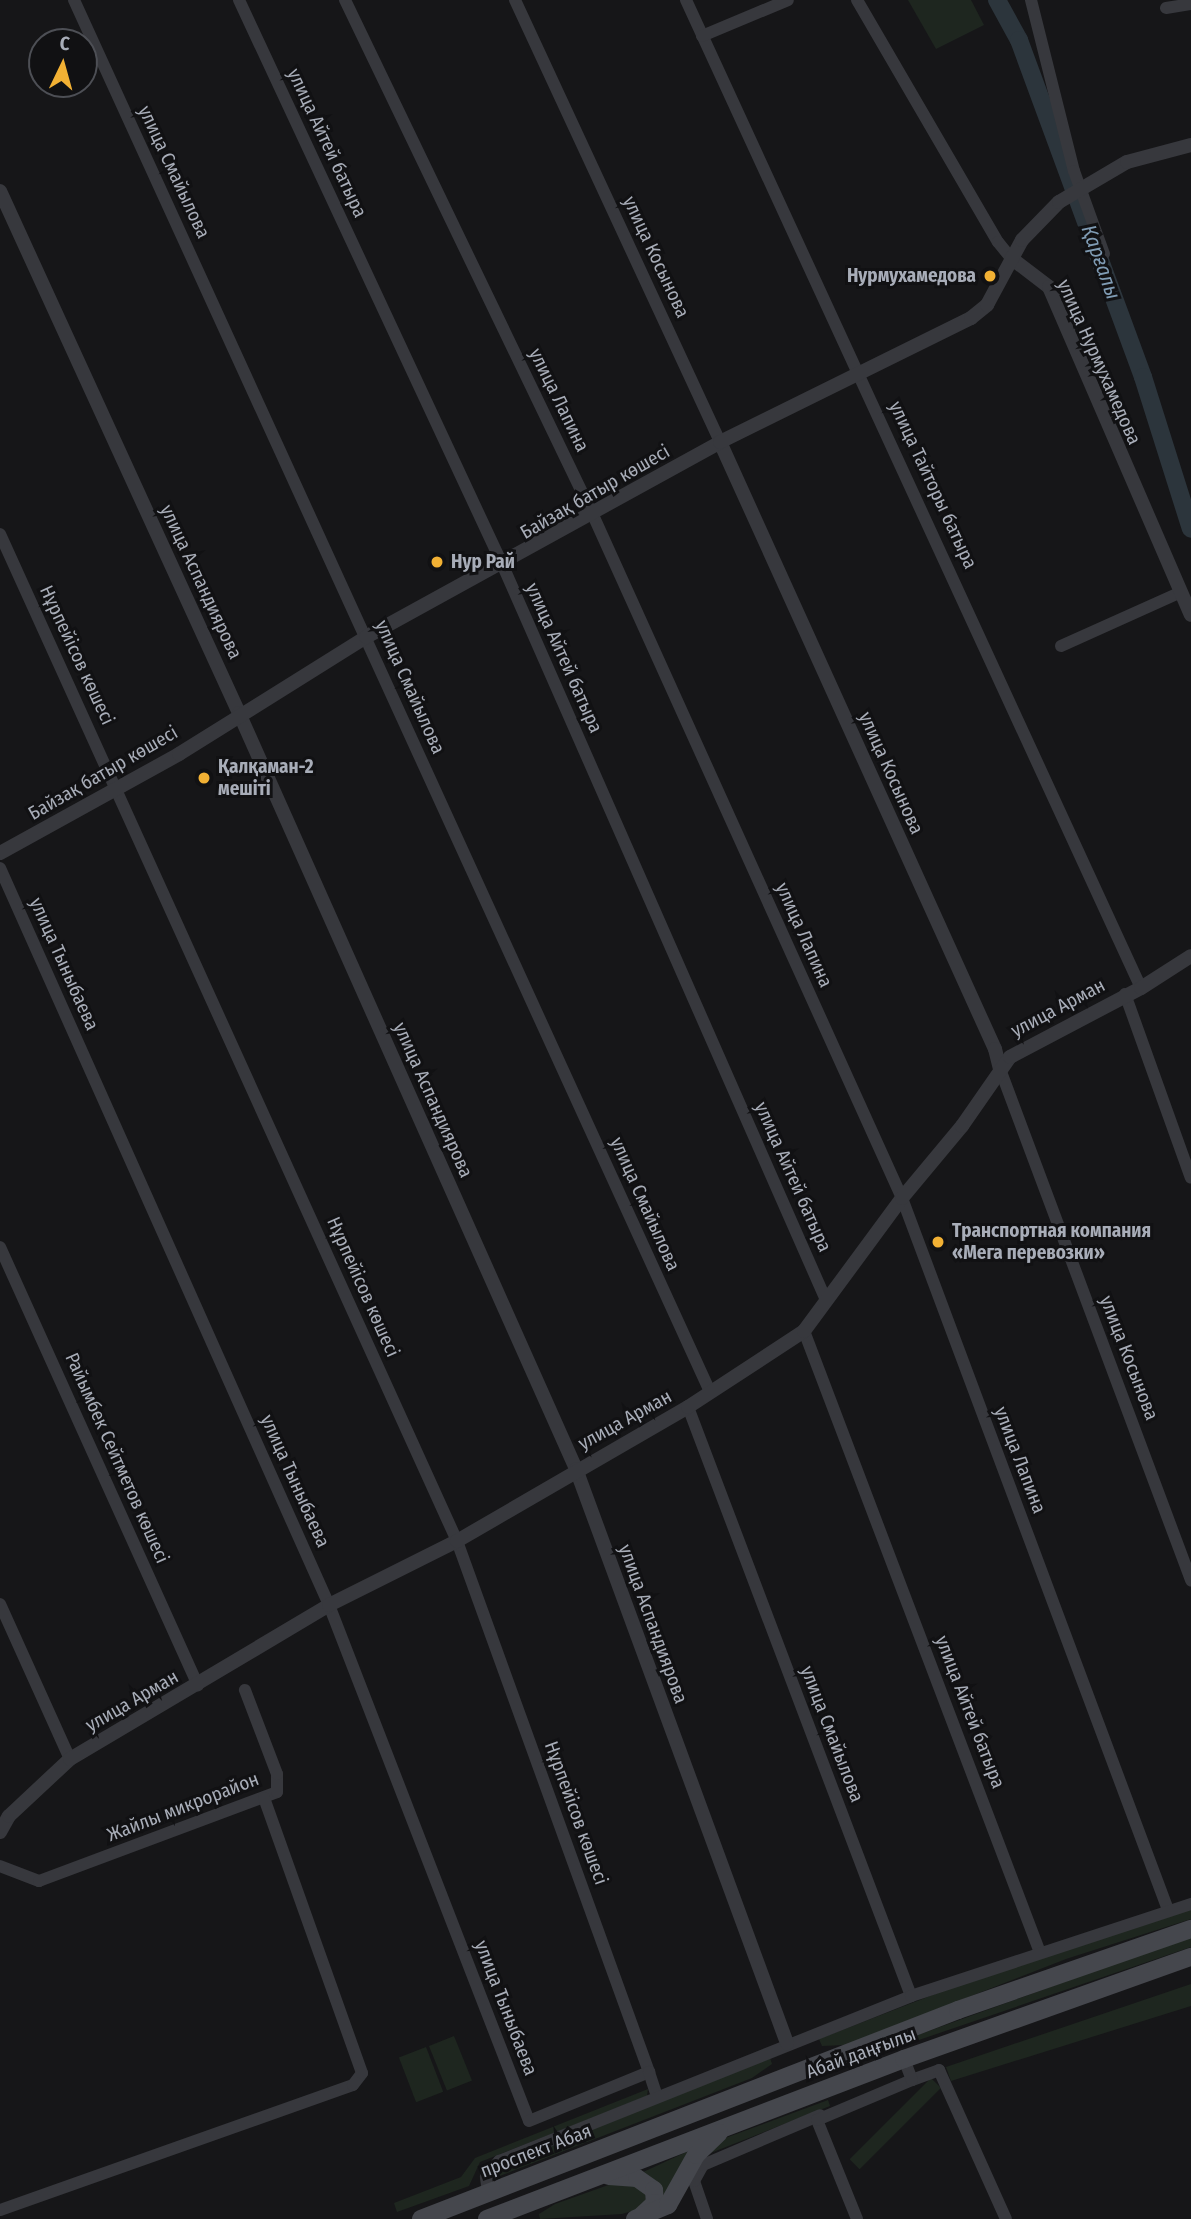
<!DOCTYPE html>
<meta charset="utf-8">
<style>
body{margin:0}
#map{position:relative;width:1191px;height:2219px;overflow:hidden;background:#161618;font-family:"Fira Sans Condensed",sans-serif}
div>[style]{position:absolute}
.green>*{inset:0;background:#1e261f;transform-origin:0 0}
.river>*{height:18px;margin:-9px;padding:0 9px;transform-origin:9px;border-radius:9px;background:#2c353c}
.minor>*{height:12px;margin:-6px;padding:0 6px;transform-origin:6px;border-radius:6px;background:#37383d}
.tertiary>*{height:14px;margin:-7px;padding:0 7px;transform-origin:7px;border-radius:7px;background:#37383d}
.secondary>*{height:18px;margin:-9px;padding:0 9px;transform-origin:9px;border-radius:9px;background:#45474d}
.dots>*{width:19px;height:19px;translate:-50% -50%;box-sizing:border-box;border:4px solid #111113;border-radius:50%}
span{translate:-50% -50%;white-space:nowrap;text-align:center;line-height:1.15;-webkit-text-stroke:6px #111113;paint-order:stroke}
.street-label{font-size:19px;color:#a8adb8}
.poi-label{font-size:19px;color:#a8adb8;font-weight:700}
.right{translate:-100% -50%;text-align:right}
.left{translate:0 -50%;text-align:left}
.water-label{font-size:21px;color:#7f9bb3;font-style:italic}
.north{position:absolute;left:28px;top:28px;width:70px;height:70px;box-sizing:border-box;background:#111113;border:2px solid #4d4f55;border-radius:50%;rotate:5deg;font-size:19px;font-weight:700;line-height:28px;text-align:center;color:#a8adb8}
.north::after{content:'';display:block;margin:auto;width:24px;height:32px;background:#f2b134;clip-path:polygon(50% 0,100% 100%,50% 72%,0 100%)}
</style>
<div id="map">
<div class="green">
<i style="clip-path:polygon(908px 0,971px 0,984px 25px,936px 49px)"></i>
<i style="clip-path:polygon(1191px 1908px,1191px 1919px,1066px 1959px,845px 2045px,822px 2046px,819px 2039px,979px 1977px)"></i>
<i style="clip-path:polygon(1191px 1936px,1191px 1947px,916px 2041px,915px 2036px)"></i>
<i style="clip-path:polygon(1191px 1984px,1191px 2006px,951px 2081px,946px 2067px)"></i>
<i style="left:454px;top:2036px;width:48px;height:27px;rotate:68deg"></i>
<i style="left:426px;top:2047px;width:48px;height:29px;rotate:69deg"></i>
<i style="clip-path:polygon(770px 2058px,772px 2064px,752px 2078px,497px 2177px,498px 2167px)"></i>
<i style="left:931px;top:2078px;width:14px;height:115px;rotate:45deg"></i>
<i style="clip-path:polygon(648px 2089px,647px 2096px,480px 2162px,469px 2186px,397px 2212px,394px 2203px,461px 2177px,475px 2158px)"></i>
<i style="clip-path:polygon(828px 2100px,830px 2106px,703px 2156px,720px 2140px)"></i>
<i style="clip-path:polygon(695px 2148px,662px 2197px,658px 2182px,641px 2173px)"></i>
<i style="clip-path:polygon(614px 2183px,636px 2183px,650px 2198px,643px 2208px,622px 2214px,540px 2219px,539px 2214px,555px 2204px)"></i>
</div>
<div class="river">
<i style="left:997px;top:0;width:46px;rotate:61.2deg"></i>
<i style="left:1019px;top:40px;width:359px;rotate:69.8deg"></i>
<i style="left:1143px;top:377px;width:159px;rotate:72.5deg"></i>
</div>
<div class="minor">
<i style="left:74px;top:0;width:1530px;rotate:65.44deg"></i>
<i style="left:239px;top:0;width:625px;rotate:64.99deg"></i>
<i style="left:503px;top:566px;width:802px;rotate:66.25deg"></i>
<i style="left:345px;top:0;width:572px;rotate:64.29deg"></i>
<i style="left:593px;top:515px;width:750px;rotate:65.66deg"></i>
<i style="left:902px;top:1198px;width:760px;rotate:69.51deg"></i>
<i style="left:515px;top:0;width:487px;rotate:65.1deg"></i>
<i style="left:686px;top:0;width:1088px;rotate:65.27deg"></i>
<i style="left:857px;top:0;width:280px;rotate:59.8deg"></i>
<i style="left:998px;top:242px;width:21px;rotate:51deg"></i>
<i style="left:1031px;top:0;width:176px;rotate:75.9deg"></i>
<i style="left:1074px;top:171px;width:88px;rotate:70.1deg"></i>
<i style="left:1166px;top:8px;width:25px;rotate:-9deg"></i>
<i style="left:702px;top:36px;width:93px;rotate:-22.7deg"></i>
<i style="left:0;top:534px;width:1106px;rotate:65.59deg"></i>
<i style="left:457px;top:1541px;width:565px;rotate:70.12deg"></i>
<i style="left:1061px;top:646px;width:132px;rotate:-24.2deg"></i>
<i style="left:0;top:868px;width:807px;rotate:65.94deg"></i>
<i style="left:329px;top:1605px;width:553px;rotate:68.81deg"></i>
<i style="left:529px;top:2121px;width:130px;rotate:-22.2deg"></i>
<i style="left:649px;top:2072px;width:26px;rotate:72deg"></i>
<i style="left:1125px;top:994px;width:195px;rotate:70.3deg"></i>
<i style="left:1000px;top:1069px;width:546px;rotate:69.51deg"></i>
<i style="left:0;top:1247px;width:481px;rotate:65.7deg"></i>
<i style="left:804px;top:1331px;width:662px;rotate:69.21deg"></i>
<i style="left:688px;top:1407px;width:630px;rotate:69.26deg"></i>
<i style="left:0;top:1604px;width:170px;rotate:65.7deg"></i>
<i style="left:0;top:1866px;width:42px;rotate:21deg"></i>
<i style="left:39px;top:1881px;width:254px;rotate:-20.5deg"></i>
<i style="left:277px;top:1792px;width:18px;rotate:-90deg"></i>
<i style="left:277px;top:1774px;width:90px;rotate:-110.9deg"></i>
<i style="left:912px;top:2080px;width:29px;rotate:-20deg"></i>
<i style="left:939px;top:2070px;width:163px;rotate:65.8deg"></i>
<i style="left:488px;top:2192px;width:15px;rotate:-98deg"></i>
<i style="left:486px;top:2177px;width:21px;rotate:-51deg"></i>
<i style="left:499px;top:2161px;width:444px;rotate:-21.8deg"></i>
<i style="left:911px;top:1996px;width:295px;rotate:-18.2deg"></i>
<i style="left:0;top:2210px;width:374px;rotate:-19.5deg"></i>
<i style="left:353px;top:2085px;width:15px;rotate:-53deg"></i>
<i style="left:362px;top:2073px;width:292px;rotate:-109.6deg"></i>
<i style="left:707px;top:2219px;width:40px;rotate:-108.9deg"></i>
<i style="left:694px;top:2181px;width:18px;rotate:-61deg"></i>
<i style="left:703px;top:2165px;width:127px;rotate:-23.1deg"></i>
<i style="left:857px;top:2219px;width:107px;rotate:-112deg"></i>
<i style="left:817px;top:2120px;width:103px;rotate:-22.8deg"></i>
<i style="left:912px;top:2080px;width:22px;rotate:-111deg"></i>
</div>
<div class="tertiary">
<i style="left:0;top:191px;width:574px;rotate:65.4deg"></i>
<i style="left:239px;top:713px;width:828px;rotate:65.97deg"></i>
<i style="left:576px;top:1469px;width:612px;rotate:69.82deg"></i>
<i style="left:1011px;top:258px;width:48px;rotate:37.3deg"></i>
<i style="left:1049px;top:287px;width:357px;rotate:66.6deg"></i>
<i style="left:720px;top:442px;width:666px;rotate:65.63deg"></i>
<i style="left:995px;top:1049px;width:21px;rotate:76deg"></i>
<i style="left:0;top:853px;width:205px;rotate:-28.9deg"></i>
<i style="left:179px;top:754px;width:221px;rotate:-32deg"></i>
<i style="left:366px;top:637px;width:404px;rotate:-28.8deg"></i>
<i style="left:720px;top:442px;width:280px;rotate:-26.3deg"></i>
<i style="left:971px;top:318px;width:21px;rotate:-39deg"></i>
<i style="left:987px;top:305px;width:74px;rotate:-61.7deg"></i>
<i style="left:1022px;top:240px;width:53px;rotate:-45.8deg"></i>
<i style="left:1059px;top:202px;width:79px;rotate:-30.5deg"></i>
<i style="left:1127px;top:162px;width:66px;rotate:-14.9deg"></i>
<i style="left:0;top:1832px;width:18px;rotate:-61deg"></i>
<i style="left:9px;top:1816px;width:83px;rotate:-43.1deg"></i>
<i style="left:70px;top:1759px;width:301px;rotate:-30.7deg"></i>
<i style="left:329px;top:1605px;width:143px;rotate:-26.6deg"></i>
<i style="left:457px;top:1541px;width:267px;rotate:-30.1deg"></i>
<i style="left:688px;top:1407px;width:139px;rotate:-33.2deg"></i>
<i style="left:804px;top:1331px;width:165px;rotate:-53.6deg"></i>
<i style="left:902px;top:1198px;width:94px;rotate:-50.2deg"></i>
<i style="left:962px;top:1126px;width:84px;rotate:-55.2deg"></i>
<i style="left:1010px;top:1057px;width:148px;rotate:-27.8deg"></i>
<i style="left:1141px;top:988px;width:59px;rotate:-32.6deg"></i>
</div>
<div class="secondary">
<i style="left:609px;top:2176px;width:28px;rotate:4deg"></i>
<i style="left:637px;top:2178px;width:21px;rotate:35deg"></i>
<i style="left:654px;top:2190px;width:13px;rotate:86deg"></i>
<i style="left:655px;top:2203px;width:18px;rotate:137deg"></i>
<i style="left:421px;top:2219px;width:576px;rotate:-21.27deg"></i>
<i style="left:958px;top:2010px;width:247px;rotate:-19.2deg"></i>
<i style="left:487px;top:2219px;width:447px;rotate:-21deg"></i>
<i style="left:904px;top:2059px;width:305px;rotate:-19.6deg"></i>
<i style="left:635px;top:2219px;width:36px;rotate:-23deg"></i>
<i style="left:668px;top:2205px;width:57px;rotate:-60.8deg"></i>
<i style="left:696px;top:2155px;width:32px;rotate:-44deg"></i>
</div>
<div class="dots">
<i style="left:990px;top:276px;background:#f2b134"></i>
<i style="left:437px;top:562px;background:#f2b134"></i>
<i style="left:204px;top:778px;background:#f2b134"></i>
<i style="left:938px;top:1242px;background:#f2b134"></i>
</div>
<div class="street-label">
<span style="left:327px;top:143px;rotate:65deg">улица Айтей батыра</span>
<span style="left:174px;top:172px;rotate:65deg">улица Смайылова</span>
<span style="left:656px;top:257px;rotate:65deg">улица Косынова</span>
<span style="left:1099px;top:362px;rotate:66deg">улица Нурмухамедова</span>
<span style="left:559px;top:400px;rotate:64deg">улица Лапина</span>
<span style="left:933px;top:485px;rotate:65deg">улица Тайторы батыра</span>
<span style="left:595px;top:492px;rotate:-30deg">Байзақ батыр көшесі</span>
<span style="left:201px;top:582px;rotate:65deg">улица Аспандиярова</span>
<span style="left:77px;top:655px;rotate:65deg">Нұрпейісов көшесі</span>
<span style="left:564px;top:658px;rotate:66deg">улица Айтей батыра</span>
<span style="left:410px;top:687px;rotate:66deg">улица Смайылова</span>
<span style="left:103px;top:773px;rotate:-30deg">Байзақ батыр көшесі</span>
<span style="left:891px;top:773px;rotate:66deg">улица Косынова</span>
<span style="left:804px;top:935px;rotate:66deg">улица Лапина</span>
<span style="left:64px;top:964px;rotate:66deg">улица Тыныбаева</span>
<span style="left:1058px;top:1008px;rotate:-28deg">улица Арман</span>
<span style="left:433px;top:1100px;rotate:66deg">улица Аспандиярова</span>
<span style="left:793px;top:1177px;rotate:66deg">улица Айтей батыра</span>
<span style="left:645px;top:1204px;rotate:66deg">улица Смайылова</span>
<span style="left:363px;top:1287px;rotate:66deg">Нұрпейісов көшесі</span>
<span style="left:1129px;top:1358px;rotate:69deg">улица Косынова</span>
<span style="left:625px;top:1420px;rotate:-29deg">улица Арман</span>
<span style="left:117px;top:1458px;rotate:66deg">Райымбек Сейтметов көшесі</span>
<span style="left:1020px;top:1460px;rotate:69deg">улица Лапина</span>
<span style="left:295px;top:1481px;rotate:66deg">улица Тыныбаева</span>
<span style="left:653px;top:1624px;rotate:70deg">улица Аспандиярова</span>
<span style="left:132px;top:1701px;rotate:-30deg">улица Арман</span>
<span style="left:970px;top:1712px;rotate:69deg">улица Айтей батыра</span>
<span style="left:832px;top:1734px;rotate:69deg">улица Смайылова</span>
<span style="left:183px;top:1807px;rotate:-21deg">Жайлы микрорайон</span>
<span style="left:576px;top:1813px;rotate:70deg">Нұрпейісов көшесі</span>
<span style="left:506px;top:2008px;rotate:69deg">улица Тыныбаева</span>
<span style="left:861px;top:2053px;rotate:-20deg">Абай даңғылы</span>
<span style="left:536px;top:2151px;rotate:-21deg">проспект Абая</span>
</div>
<div class="poi-label">
<span class="right" style="left:976px;top:276px">Нурмухамедова</span>
<span class="left" style="left:451px;top:562px">Нур Рай</span>
<span class="left" style="left:218px;top:778px">Қалқаман-2<br>мешіті</span>
<span class="left" style="left:952px;top:1242px">Транспортная компания<br>«Мега перевозки»</span>
</div>
<div class="water-label">
<span style="left:1101px;top:262px;rotate:70deg">Қарғалы</span>
</div>
<div class="north">С</div>
</div>
